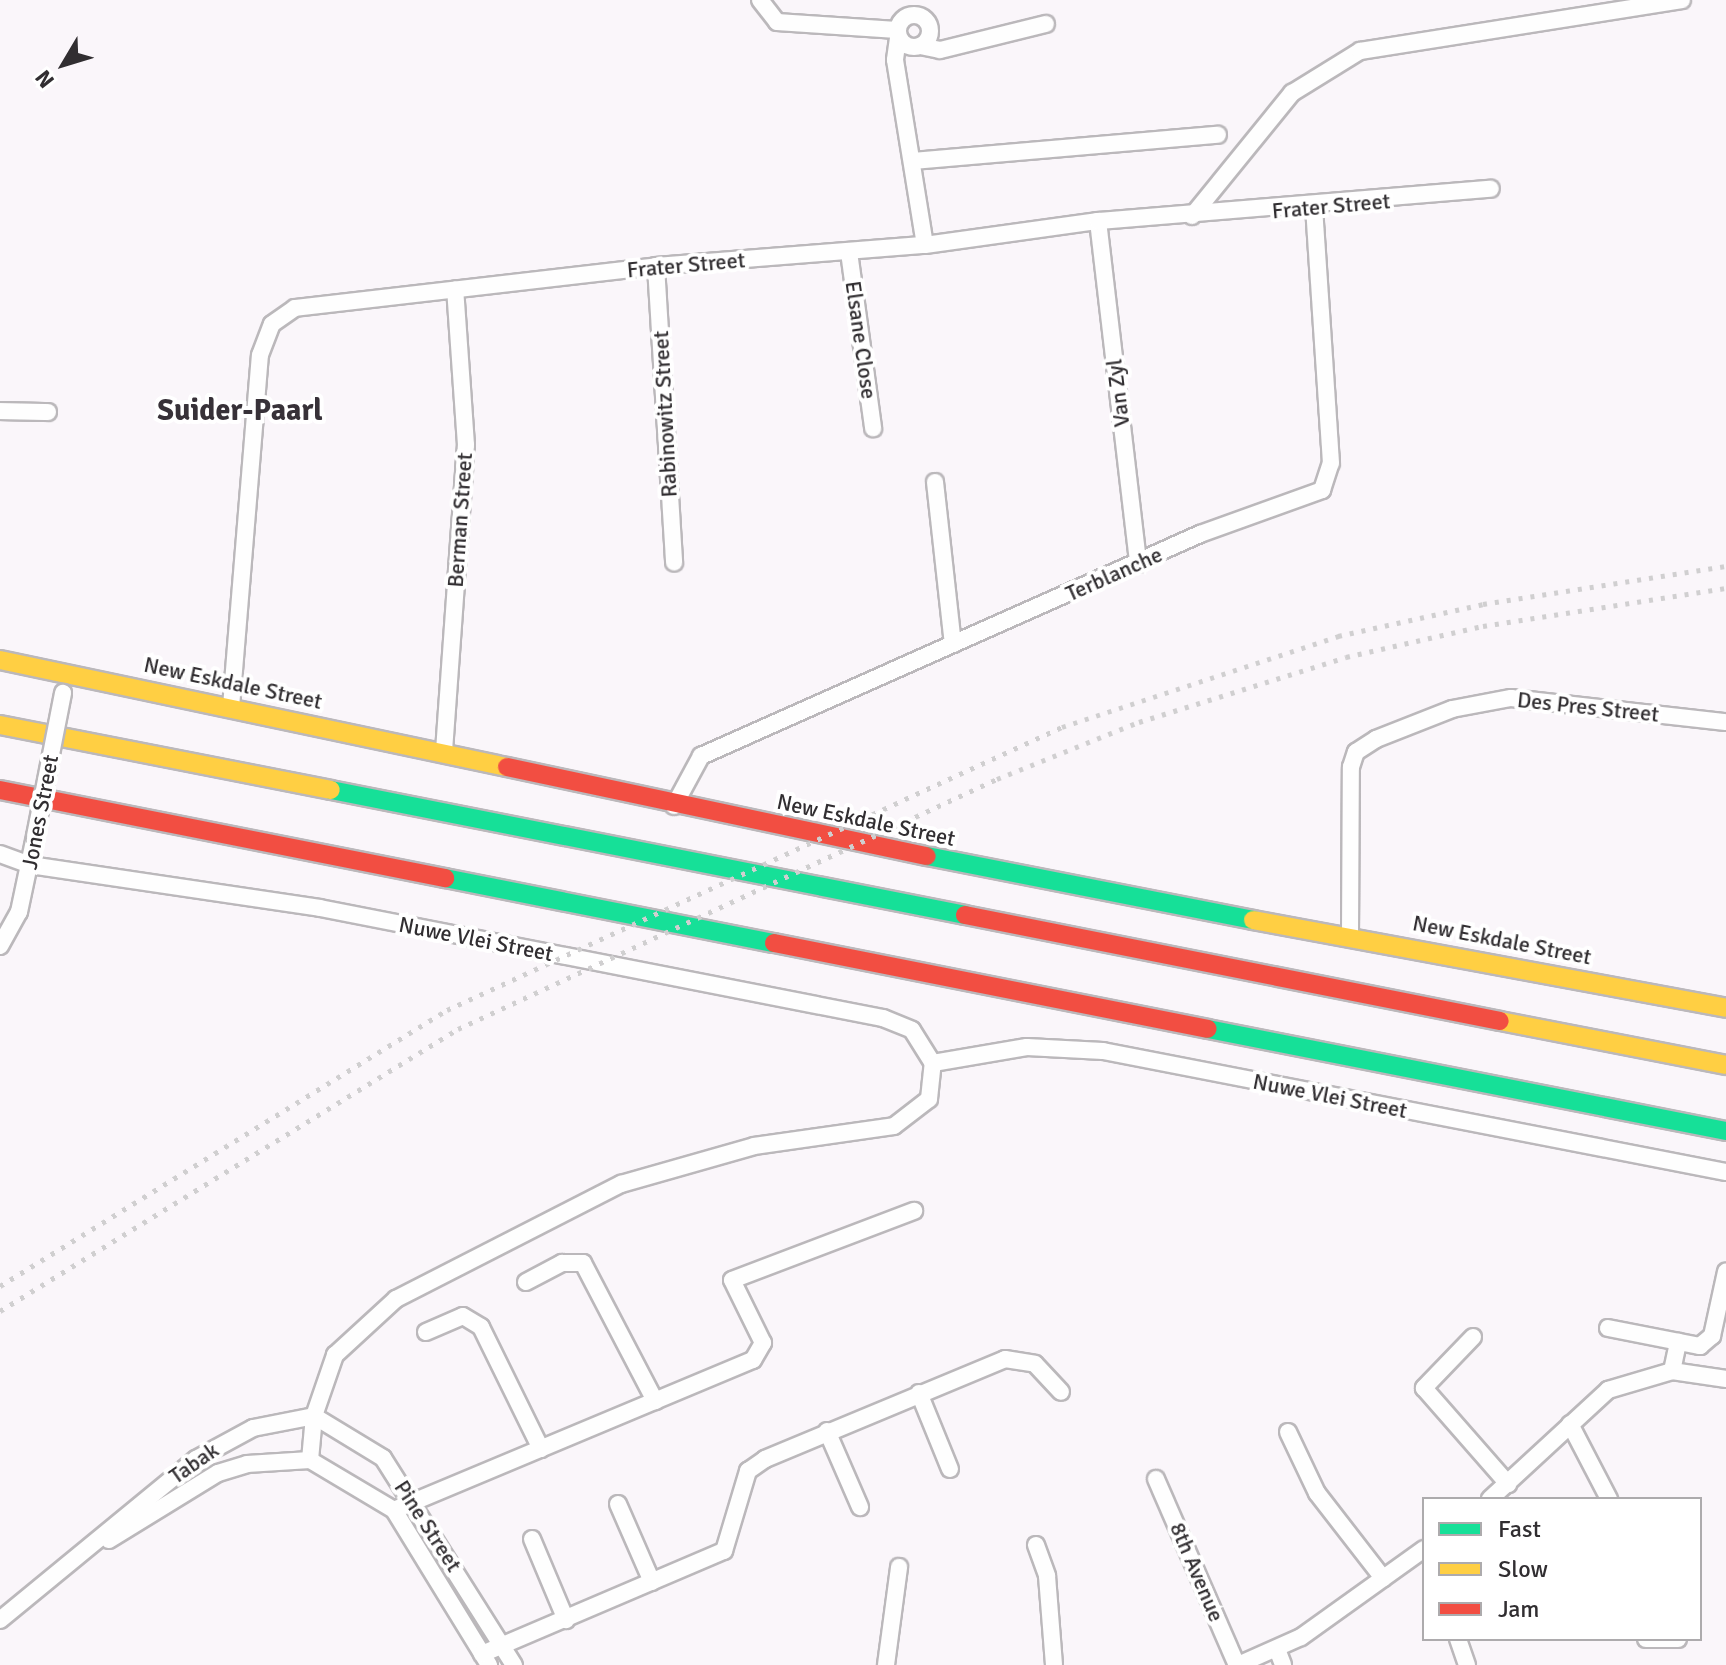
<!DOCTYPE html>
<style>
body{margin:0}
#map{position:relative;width:1726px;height:1665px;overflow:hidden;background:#faf6fa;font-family:Signika,sans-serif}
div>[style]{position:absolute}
.roads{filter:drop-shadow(2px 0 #bbb8bb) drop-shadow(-2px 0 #bbb8bb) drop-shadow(0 2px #bbb8bb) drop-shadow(0 -2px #bbb8bb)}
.street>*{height:16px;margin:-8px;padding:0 8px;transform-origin:8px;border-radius:8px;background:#fefefe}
.street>.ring{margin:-8px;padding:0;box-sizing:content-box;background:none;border:16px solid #fefefe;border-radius:50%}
.fast>*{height:18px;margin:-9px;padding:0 9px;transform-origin:9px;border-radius:9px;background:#16e098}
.slow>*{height:18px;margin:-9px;padding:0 9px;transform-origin:9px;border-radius:9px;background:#ffcf43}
.jam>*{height:18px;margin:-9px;padding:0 9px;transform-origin:9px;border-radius:9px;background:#f24e42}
.rail>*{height:5px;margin-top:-2.5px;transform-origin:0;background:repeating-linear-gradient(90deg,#d0cfd0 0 4px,transparent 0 12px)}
.bridges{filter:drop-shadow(2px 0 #bbb8bb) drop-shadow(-2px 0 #bbb8bb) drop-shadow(0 2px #bbb8bb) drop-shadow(0 -2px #bbb8bb)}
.street-bridge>*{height:16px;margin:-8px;padding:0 8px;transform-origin:8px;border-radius:8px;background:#fefefe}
span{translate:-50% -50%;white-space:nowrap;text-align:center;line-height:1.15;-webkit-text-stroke:8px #fff;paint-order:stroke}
.street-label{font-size:22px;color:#312e31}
.district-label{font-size:30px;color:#373138;font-weight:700}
.legend{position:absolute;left:1422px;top:1497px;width:280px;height:144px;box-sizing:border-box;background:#fff;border:2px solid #adabad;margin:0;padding:10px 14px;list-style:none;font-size:24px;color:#312e31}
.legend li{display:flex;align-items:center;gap:16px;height:40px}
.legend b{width:40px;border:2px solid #adabad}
.north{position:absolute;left:24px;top:24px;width:80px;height:80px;-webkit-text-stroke:6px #fff;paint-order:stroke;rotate:232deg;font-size:22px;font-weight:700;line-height:32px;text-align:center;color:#312e31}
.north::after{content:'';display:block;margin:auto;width:28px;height:36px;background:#312e31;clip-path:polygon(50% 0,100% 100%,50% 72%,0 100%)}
</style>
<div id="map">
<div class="roads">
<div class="street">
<i style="left:760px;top:0;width:28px;rotate:52deg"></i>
<i style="left:777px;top:22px;width:120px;rotate:3.8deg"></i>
<i class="ring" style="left:898px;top:15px;width:16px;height:16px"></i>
<i style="left:898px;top:38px;width:22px;rotate:98deg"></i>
<i style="left:895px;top:60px;width:187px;rotate:80.8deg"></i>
<i style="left:920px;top:46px;width:20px;rotate:11deg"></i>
<i style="left:940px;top:50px;width:109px;rotate:-13.8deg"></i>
<i style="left:912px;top:161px;width:307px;rotate:-4.9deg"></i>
<i style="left:1192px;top:216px;width:159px;rotate:-50.9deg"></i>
<i style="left:1292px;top:93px;width:80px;rotate:-31.7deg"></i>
<i style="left:1360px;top:51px;width:326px;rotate:-9deg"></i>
<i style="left:1098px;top:221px;width:345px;rotate:83.3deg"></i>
<i style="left:849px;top:252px;width:178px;rotate:82.2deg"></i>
<i style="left:656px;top:266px;width:297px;rotate:86.5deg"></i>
<i style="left:0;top:411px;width:48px;rotate:1.2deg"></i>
<i style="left:935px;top:482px;width:163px;rotate:83.7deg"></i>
<i style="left:231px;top:707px;width:353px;rotate:-85.3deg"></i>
<i style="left:260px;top:355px;width:33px;rotate:-69deg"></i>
<i style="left:272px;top:324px;width:28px;rotate:-35deg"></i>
<i style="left:295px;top:308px;width:363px;rotate:-6.6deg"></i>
<i style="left:656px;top:266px;width:270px;rotate:-4.5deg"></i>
<i style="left:925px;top:245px;width:175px;rotate:-7.9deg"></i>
<i style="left:1098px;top:221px;width:394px;rotate:-4.7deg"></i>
<i style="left:444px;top:751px;width:307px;rotate:-85.9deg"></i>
<i style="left:466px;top:445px;width:156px;rotate:-94deg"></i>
<i style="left:674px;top:806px;width:57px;rotate:-61.6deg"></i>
<i style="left:701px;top:756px;width:546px;rotate:-23.98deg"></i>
<i style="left:1200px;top:534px;width:130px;rotate:-19.8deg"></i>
<i style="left:1322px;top:490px;width:28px;rotate:-72deg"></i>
<i style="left:1331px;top:463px;width:255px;rotate:-93.8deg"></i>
<i style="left:0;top:854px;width:32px;rotate:20deg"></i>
<i style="left:30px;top:865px;width:293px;rotate:8.4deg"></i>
<i style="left:320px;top:908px;width:574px;rotate:11.06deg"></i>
<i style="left:883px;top:1018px;width:31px;rotate:22deg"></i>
<i style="left:912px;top:1030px;width:39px;rotate:58deg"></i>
<i style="left:933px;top:1063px;width:95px;rotate:-9.7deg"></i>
<i style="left:1027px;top:1047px;width:76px;rotate:3deg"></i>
<i style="left:1103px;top:1051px;width:635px;rotate:10.99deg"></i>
<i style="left:1350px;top:934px;width:167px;rotate:-89.7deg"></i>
<i style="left:1351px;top:767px;width:16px;rotate:-72deg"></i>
<i style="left:1356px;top:752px;width:24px;rotate:-33deg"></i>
<i style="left:1376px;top:739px;width:82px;rotate:-21.5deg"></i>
<i style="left:1452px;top:709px;width:60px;rotate:-10.6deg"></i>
<i style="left:1511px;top:698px;width:216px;rotate:6.4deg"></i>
<i style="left:0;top:946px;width:39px;rotate:-61deg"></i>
<i style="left:19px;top:912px;width:78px;rotate:-78.1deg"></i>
<i style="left:526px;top:1282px;width:41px;rotate:-27.8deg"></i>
<i style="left:562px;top:1263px;width:21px"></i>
<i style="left:583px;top:1263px;width:156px;rotate:62.4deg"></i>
<i style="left:1608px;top:1328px;width:94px;rotate:11.1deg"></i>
<i style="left:1700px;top:1346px;width:16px;rotate:-40deg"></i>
<i style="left:1712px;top:1336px;width:66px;rotate:-77.7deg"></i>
<i style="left:426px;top:1332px;width:40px;rotate:-23.4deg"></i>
<i style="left:463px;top:1316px;width:21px;rotate:31deg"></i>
<i style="left:481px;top:1327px;width:136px;rotate:63.8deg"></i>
<i style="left:1473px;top:1337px;width:71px;rotate:133.9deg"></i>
<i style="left:1424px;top:1388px;width:128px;rotate:48.8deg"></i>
<i style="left:1672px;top:1371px;width:55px;rotate:8.4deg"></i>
<i style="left:919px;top:1393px;width:82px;rotate:67.8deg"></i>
<i style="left:1570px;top:1424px;width:85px;rotate:62.5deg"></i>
<i style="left:827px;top:1431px;width:83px;rotate:66.5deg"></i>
<i style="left:1288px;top:1432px;width:68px;rotate:64.6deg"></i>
<i style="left:1317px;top:1493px;width:108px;rotate:52.2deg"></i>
<i style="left:310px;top:1460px;width:44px;rotate:-84.8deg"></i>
<i style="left:314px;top:1416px;width:65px;rotate:-71deg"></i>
<i style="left:335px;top:1355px;width:83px;rotate:-42.6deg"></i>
<i style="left:396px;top:1299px;width:253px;rotate:-27.1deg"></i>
<i style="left:621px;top:1184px;width:138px;rotate:-15.9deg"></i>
<i style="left:754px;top:1146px;width:141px;rotate:-8.1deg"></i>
<i style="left:894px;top:1126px;width:44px;rotate:-37.6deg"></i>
<i style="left:929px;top:1099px;width:36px;rotate:-84deg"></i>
<i style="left:1156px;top:1479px;width:203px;rotate:66.5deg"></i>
<i style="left:1490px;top:1499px;width:161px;rotate:-42.7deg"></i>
<i style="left:1608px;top:1390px;width:67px;rotate:-16.5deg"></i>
<i style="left:1672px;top:1371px;width:30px;rotate:-78deg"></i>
<i style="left:618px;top:1504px;width:85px;rotate:66.4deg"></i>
<i style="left:394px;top:1510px;width:389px;rotate:-22.7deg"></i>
<i style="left:753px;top:1360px;width:20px;rotate:-60deg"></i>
<i style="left:763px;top:1343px;width:70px;rotate:-116.2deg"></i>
<i style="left:732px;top:1280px;width:195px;rotate:-20.8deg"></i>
<i style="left:532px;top:1539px;width:88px;rotate:67.2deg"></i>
<i style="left:109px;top:1540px;width:128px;rotate:-31.6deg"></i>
<i style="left:218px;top:1473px;width:30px;rotate:-17deg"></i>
<i style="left:247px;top:1464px;width:63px;rotate:-3.6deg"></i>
<i style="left:310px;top:1460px;width:98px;rotate:30.8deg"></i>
<i style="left:394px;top:1510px;width:182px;rotate:58.5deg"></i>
<i style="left:1036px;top:1545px;width:33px;rotate:70deg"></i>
<i style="left:1047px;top:1576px;width:89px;rotate:85.5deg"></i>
<i style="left:0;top:1620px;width:254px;rotate:-39.4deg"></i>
<i style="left:196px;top:1459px;width:65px;rotate:-28.5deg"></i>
<i style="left:253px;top:1428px;width:62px;rotate:-11.1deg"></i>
<i style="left:314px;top:1416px;width:81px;rotate:31.3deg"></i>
<i style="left:383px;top:1458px;width:245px;rotate:57.7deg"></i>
<i style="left:1458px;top:1639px;width:28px;rotate:71deg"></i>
<i style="left:1646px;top:1639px;width:32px"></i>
<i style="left:1277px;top:1649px;width:17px;rotate:69deg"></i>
<i style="left:482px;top:1654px;width:263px;rotate:-23.1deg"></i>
<i style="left:724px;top:1551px;width:84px;rotate:-73.3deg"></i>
<i style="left:748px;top:1471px;width:21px;rotate:-35deg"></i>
<i style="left:765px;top:1459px;width:260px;rotate:-22.6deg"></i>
<i style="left:1005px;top:1359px;width:30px;rotate:9deg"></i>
<i style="left:1035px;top:1364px;width:38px;rotate:47deg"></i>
<i style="left:886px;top:1665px;width:99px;rotate:-82.4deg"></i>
<i style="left:1238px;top:1665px;width:69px;rotate:-24deg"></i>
<i style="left:1301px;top:1637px;width:151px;rotate:-35.6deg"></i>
</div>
<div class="fast">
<i style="left:331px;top:790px;width:646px;rotate:11.15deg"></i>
<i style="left:927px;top:856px;width:332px;rotate:11.1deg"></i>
<i style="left:445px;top:878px;width:335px;rotate:11.2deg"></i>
<i style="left:1208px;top:1029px;width:528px;rotate:11.14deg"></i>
</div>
<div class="slow">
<i style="left:0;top:660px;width:518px;rotate:11.92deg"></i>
<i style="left:0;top:725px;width:337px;rotate:11.1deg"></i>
<i style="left:1253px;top:920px;width:481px;rotate:10.5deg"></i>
<i style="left:1500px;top:1021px;width:230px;rotate:11deg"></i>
</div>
<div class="jam">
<i style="left:507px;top:767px;width:429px;rotate:12deg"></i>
<i style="left:0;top:790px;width:454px;rotate:11.2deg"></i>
<i style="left:965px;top:915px;width:545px;rotate:11.21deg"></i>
<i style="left:774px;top:943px;width:442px;rotate:11.2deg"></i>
</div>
</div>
<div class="rail">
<i style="left:0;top:1286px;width:525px;rotate:-31.69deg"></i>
<i style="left:447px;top:1010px;width:677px;rotate:-24.71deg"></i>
<i style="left:1062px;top:727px;width:291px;rotate:-18.2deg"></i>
<i style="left:1338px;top:636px;width:148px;rotate:-12.4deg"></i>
<i style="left:1483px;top:604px;width:246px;rotate:-8.9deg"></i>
<i style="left:0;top:1311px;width:538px;rotate:-31.62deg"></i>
<i style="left:458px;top:1029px;width:594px;rotate:-24.88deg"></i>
<i style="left:997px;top:779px;width:153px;rotate:-21.9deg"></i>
<i style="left:1139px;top:722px;width:217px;rotate:-17.4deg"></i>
<i style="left:1346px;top:657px;width:140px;rotate:-12.8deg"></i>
<i style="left:1483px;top:626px;width:246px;rotate:-8.9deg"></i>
</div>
<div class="bridges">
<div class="street-bridge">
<i style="left:35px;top:836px;width:146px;rotate:-78.9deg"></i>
</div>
</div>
<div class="street-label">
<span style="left:1331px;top:206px;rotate:-5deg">Frater Street</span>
<span style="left:686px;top:265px;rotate:-5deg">Frater Street</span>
<span style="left:861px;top:340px;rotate:82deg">Elsane Close</span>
<span style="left:1118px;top:393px;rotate:-97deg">Van Zyl</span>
<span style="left:665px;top:414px;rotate:-93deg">Rabinowitz Street</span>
<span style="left:460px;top:520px;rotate:-86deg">Berman Street</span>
<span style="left:1114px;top:574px;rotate:-24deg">Terblanche</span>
<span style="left:233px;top:683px;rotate:12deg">New Eskdale Street</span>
<span style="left:1588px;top:707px;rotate:6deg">Des Pres Street</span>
<span style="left:40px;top:812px;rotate:-79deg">Jones Street</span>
<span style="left:866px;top:820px;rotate:12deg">New Eskdale Street</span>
<span style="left:476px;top:939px;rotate:11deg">Nuwe Vlei Street</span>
<span style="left:1502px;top:940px;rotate:11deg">New Eskdale Street</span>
<span style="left:1330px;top:1096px;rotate:11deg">Nuwe Vlei Street</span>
<span style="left:194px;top:1463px;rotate:-35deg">Tabak</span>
<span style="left:428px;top:1526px;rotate:57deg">Pine Street</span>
<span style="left:1197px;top:1572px;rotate:67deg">8th Avenue</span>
</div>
<div class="district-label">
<span style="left:240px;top:411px">Suider-Paarl</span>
</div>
<ul class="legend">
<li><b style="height:10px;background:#16e098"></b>Fast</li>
<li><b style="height:10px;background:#ffcf43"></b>Slow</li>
<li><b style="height:10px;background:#f24e42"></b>Jam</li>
</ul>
<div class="north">N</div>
</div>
